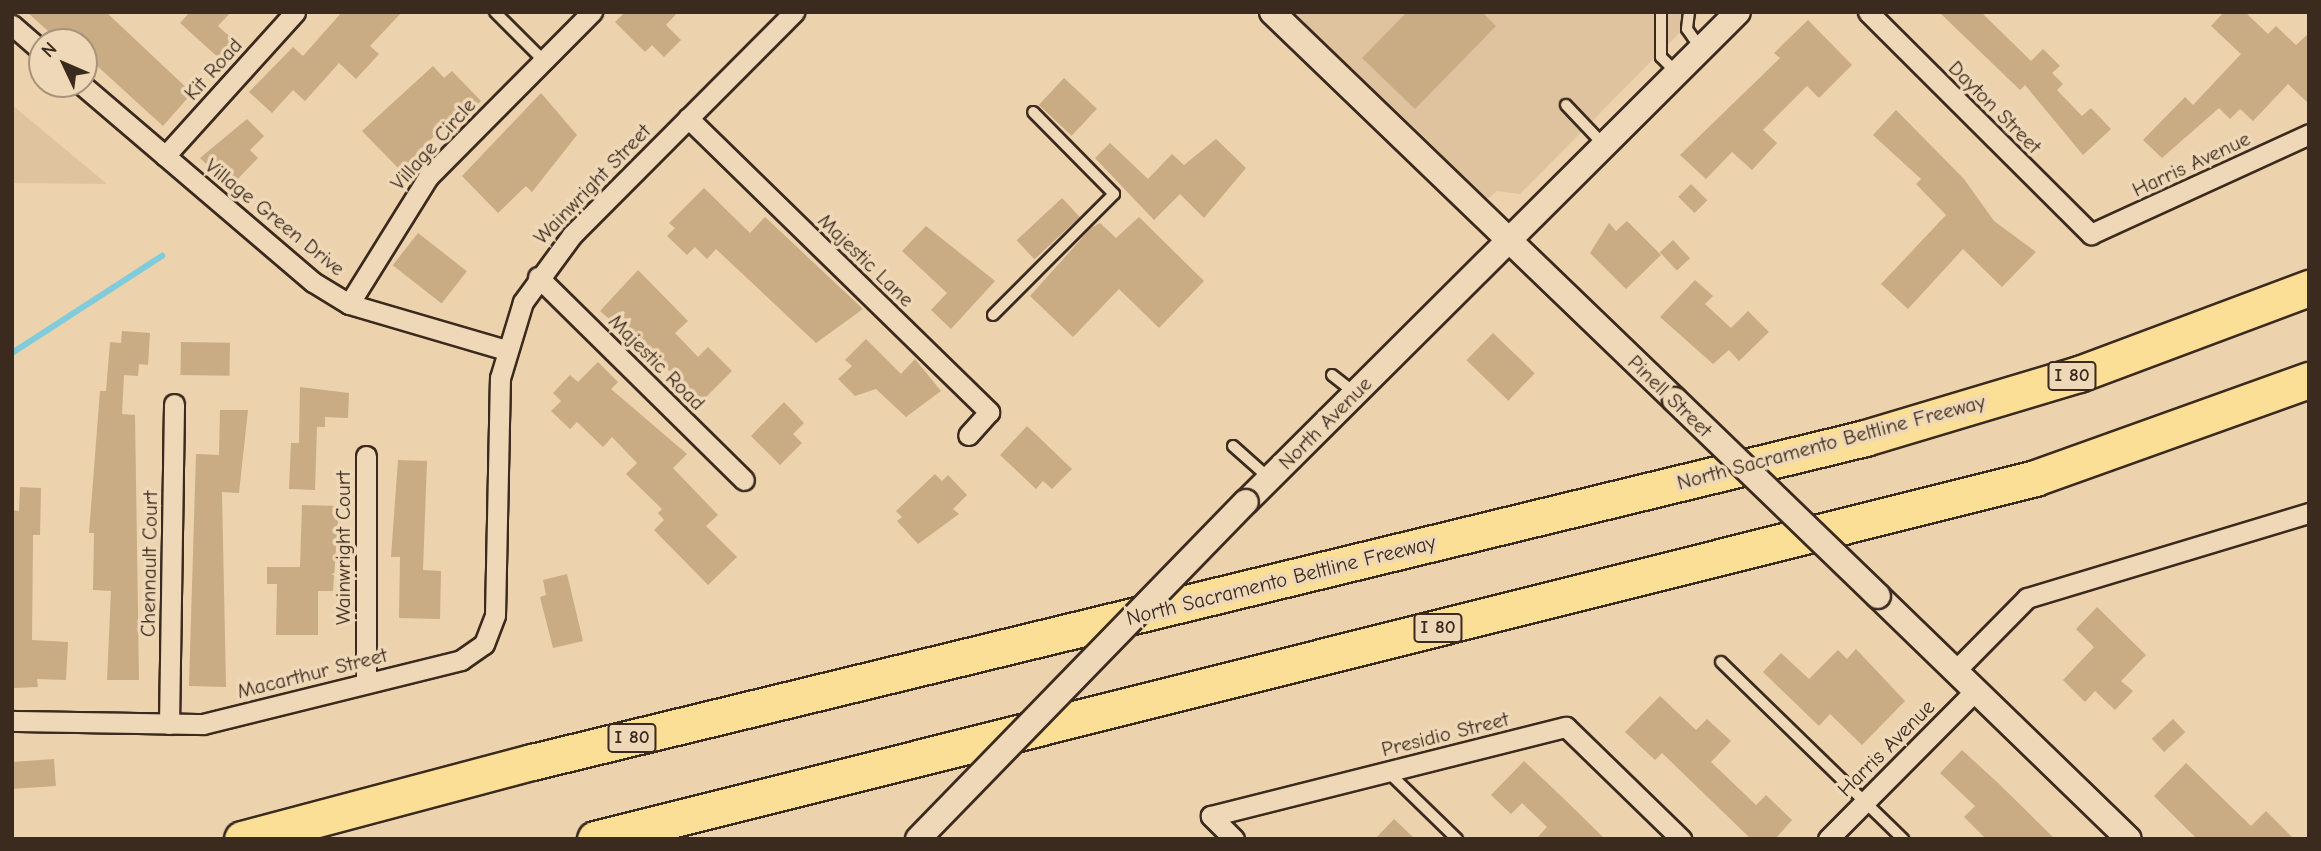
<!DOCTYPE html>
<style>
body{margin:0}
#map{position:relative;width:2321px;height:851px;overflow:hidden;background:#ecd2ad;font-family:"Comic Neue",sans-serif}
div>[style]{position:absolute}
.built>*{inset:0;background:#dfc39e}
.stream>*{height:6px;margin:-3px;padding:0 3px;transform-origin:3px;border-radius:3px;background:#7eccdc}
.building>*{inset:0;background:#c9ab84;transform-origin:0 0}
.roads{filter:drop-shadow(2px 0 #3b2a1e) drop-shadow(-2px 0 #3b2a1e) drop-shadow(0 2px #3b2a1e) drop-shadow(0 -2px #3b2a1e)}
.service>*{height:10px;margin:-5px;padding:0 5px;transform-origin:5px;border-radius:5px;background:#efd8b7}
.minor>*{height:19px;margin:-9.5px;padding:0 9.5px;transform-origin:9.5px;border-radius:9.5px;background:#efd8b7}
.tertiary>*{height:24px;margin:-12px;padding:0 12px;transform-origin:12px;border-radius:12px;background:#efd8b7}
.motorway>*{height:35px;margin:-17.5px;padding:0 17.5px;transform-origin:17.5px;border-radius:17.5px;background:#fbdf96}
.bridges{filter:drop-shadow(2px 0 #3b2a1e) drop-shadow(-2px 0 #3b2a1e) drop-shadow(0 2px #3b2a1e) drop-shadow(0 -2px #3b2a1e)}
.tertiary-bridge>*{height:24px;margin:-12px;padding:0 12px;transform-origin:12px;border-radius:12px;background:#efd8b7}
span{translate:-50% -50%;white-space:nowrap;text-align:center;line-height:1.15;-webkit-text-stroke:7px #efd8b7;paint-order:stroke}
.shield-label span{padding:2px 5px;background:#efd8b7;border:2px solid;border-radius:5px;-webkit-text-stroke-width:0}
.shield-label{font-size:19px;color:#3b2a1e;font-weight:700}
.street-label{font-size:21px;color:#3b2a1e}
.frame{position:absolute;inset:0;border:14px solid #3b2a1e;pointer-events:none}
.north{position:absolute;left:28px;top:28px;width:70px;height:70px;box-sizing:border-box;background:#efd8b7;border:2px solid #a7927a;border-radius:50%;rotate:314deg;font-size:19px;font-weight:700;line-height:28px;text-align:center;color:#3b2a1e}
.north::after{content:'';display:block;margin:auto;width:24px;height:32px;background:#3b2a1e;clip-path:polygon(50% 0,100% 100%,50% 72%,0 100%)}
</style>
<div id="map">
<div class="built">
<i style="clip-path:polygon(1283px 12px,1700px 12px,1520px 194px,1497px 191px,1489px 198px,1473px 195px)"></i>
<i style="clip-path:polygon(12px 105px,107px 184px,12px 183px)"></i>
</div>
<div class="stream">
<i style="left:12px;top:353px;width:179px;rotate:-32.9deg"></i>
</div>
<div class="building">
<i style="clip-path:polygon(27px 12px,106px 12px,192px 93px,163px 126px,84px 54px,84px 42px,60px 42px)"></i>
<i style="clip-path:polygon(190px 12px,231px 12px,218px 26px,237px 43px,221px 60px,180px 23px)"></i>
<i style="clip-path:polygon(342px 12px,402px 12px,370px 46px,379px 54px,356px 79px,339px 63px,305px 101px,293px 90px,272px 113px,249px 92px,293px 47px,303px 56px)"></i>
<i style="clip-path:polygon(625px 12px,678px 12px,666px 25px,681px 40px,664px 57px,652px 45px,645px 52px,615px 22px)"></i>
<i style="clip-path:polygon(1407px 12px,1482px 12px,1496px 26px,1415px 109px,1362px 58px)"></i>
<i style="clip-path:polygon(1939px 12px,1981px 12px,2031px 61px,2043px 49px,2060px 66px,2052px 73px,2063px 84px,2057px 90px,2082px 116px,2091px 108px,2111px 129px,2083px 155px,2025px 85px,2020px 90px)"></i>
<i style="clip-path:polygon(2224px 12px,2245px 12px,2268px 34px,2276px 26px,2296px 45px,2309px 33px,2309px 104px,2288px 84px,2253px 121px,2240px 109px,2230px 119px,2219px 108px,2162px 158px,2143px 140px,2185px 97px,2193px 105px,2241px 54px,2211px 26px)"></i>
<i style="clip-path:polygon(1808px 20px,1852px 65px,1819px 98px,1807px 86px,1763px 130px,1777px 143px,1752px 170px,1732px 152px,1706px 179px,1680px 155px,1780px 58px,1774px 53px)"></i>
<i style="clip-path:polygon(433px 66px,444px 78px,452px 71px,481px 101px,463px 118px,457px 112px,401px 171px,362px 131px)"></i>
<i style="left:1064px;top:78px;width:45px;height:37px;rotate:43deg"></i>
<i style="clip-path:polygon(541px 93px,577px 135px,532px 192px,526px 186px,498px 213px,462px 176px)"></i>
<i style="clip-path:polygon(1896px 110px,1964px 179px,1994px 221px,2036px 252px,2002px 287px,1963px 249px,1908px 309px,1881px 284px,1946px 215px,1916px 184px,1921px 179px,1873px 135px)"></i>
<i style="clip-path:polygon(247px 119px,264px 136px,250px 150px,258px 158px,230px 187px,200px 158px)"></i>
<i style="clip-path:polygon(1216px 139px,1246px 168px,1204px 218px,1180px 194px,1154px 220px,1095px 158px,1110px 143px,1148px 179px,1172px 154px,1184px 165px)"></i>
<i style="left:1691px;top:184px;width:23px;height:18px;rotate:45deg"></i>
<i style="clip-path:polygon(704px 188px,750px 233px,765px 217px,863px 309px,816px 343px,716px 249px,707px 259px,695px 247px,687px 255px,667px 236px,675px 228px,669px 223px)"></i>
<i style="left:1062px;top:198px;width:26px;height:62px;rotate:47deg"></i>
<i style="clip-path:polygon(1139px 217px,1204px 281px,1159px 328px,1119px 289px,1073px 337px,1030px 296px,1091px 228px,1100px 223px,1116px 238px)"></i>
<i style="clip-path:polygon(1627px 221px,1661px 255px,1626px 289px,1590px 253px,1609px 223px,1616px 231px)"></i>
<i style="clip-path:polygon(926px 226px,995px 281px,951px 329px,931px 310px,947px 293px,902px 251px)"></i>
<i style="left:418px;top:233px;width:62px;height:41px;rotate:38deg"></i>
<i style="left:1673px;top:240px;width:25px;height:18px;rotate:47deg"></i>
<i style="clip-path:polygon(638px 270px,688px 321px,675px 333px,698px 357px,708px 347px,732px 371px,703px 400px,600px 311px)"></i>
<i style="clip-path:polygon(1695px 280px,1713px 296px,1705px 304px,1731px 328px,1748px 311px,1769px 332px,1739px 361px,1729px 350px,1713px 364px,1660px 317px)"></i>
<i style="clip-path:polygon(122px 331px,150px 333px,148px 365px,139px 364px,138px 376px,124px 375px,122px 414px,135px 415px,139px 680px,107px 680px,111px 591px,93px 590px,94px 533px,89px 533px,100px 391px,106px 391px,110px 342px,121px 343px)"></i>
<i style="left:1493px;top:333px;width:58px;height:38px;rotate:44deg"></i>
<i style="clip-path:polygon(866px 339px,901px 374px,915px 359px,941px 391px,906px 417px,876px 389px,855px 396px,838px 379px,852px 366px,845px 360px)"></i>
<i style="left:181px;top:342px;width:49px;height:33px;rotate:1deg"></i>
<i style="clip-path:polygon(598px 362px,618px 382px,611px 389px,687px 454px,673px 468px,718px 515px,706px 526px,737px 557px,708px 585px,654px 530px,664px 520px,658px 513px,662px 509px,626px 474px,637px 463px,612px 437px,603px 447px,577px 422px,570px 429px,551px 411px,561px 401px,553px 393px,570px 375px,578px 382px)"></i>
<i style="clip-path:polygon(300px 387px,349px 393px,348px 418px,325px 417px,325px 427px,317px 427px,315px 490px,289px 489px,291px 443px,299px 443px)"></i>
<i style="clip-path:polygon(784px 402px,804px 423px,793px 434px,802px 443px,780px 465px,751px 436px)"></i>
<i style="clip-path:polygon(220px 410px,248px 410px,239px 493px,222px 492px,226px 687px,189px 686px,196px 454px,219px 455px)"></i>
<i style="clip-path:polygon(1027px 426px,1072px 469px,1052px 489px,1043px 481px,1036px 489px,1000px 455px)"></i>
<i style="clip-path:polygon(398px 460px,427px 461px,423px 570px,441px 571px,440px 619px,399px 618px,400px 557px,391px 557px)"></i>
<i style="clip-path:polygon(935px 474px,942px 481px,948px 475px,967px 495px,953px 509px,959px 514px,918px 544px,897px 521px,902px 517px,896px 511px)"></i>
<i style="clip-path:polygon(20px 487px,41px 488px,40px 535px,33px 535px,32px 640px,68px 642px,66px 680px,37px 679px,38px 687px,12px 688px,12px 510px,19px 511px)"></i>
<i style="clip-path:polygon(302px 505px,339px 506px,333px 591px,318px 591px,318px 635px,276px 635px,277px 584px,267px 584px,267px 567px,300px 567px)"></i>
<i style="clip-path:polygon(567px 574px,583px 641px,553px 648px,540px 597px,546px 595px,543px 580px)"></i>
<i style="clip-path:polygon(2097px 607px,2146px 655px,2121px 681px,2133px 691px,2115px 710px,2095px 691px,2085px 702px,2063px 680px,2094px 647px,2076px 629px)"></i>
<i style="clip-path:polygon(1856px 649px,1905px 701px,1862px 745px,1830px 714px,1819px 726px,1763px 672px,1781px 653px,1809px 679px,1838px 650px,1847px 659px)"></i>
<i style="clip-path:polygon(1660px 696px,1696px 730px,1707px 719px,1731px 741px,1711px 762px,1756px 805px,1766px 795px,1792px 820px,1775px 839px,1751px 839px,1662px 753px,1655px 760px,1625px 732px)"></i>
<i style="left:2173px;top:719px;width:18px;height:29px;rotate:47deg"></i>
<i style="clip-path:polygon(1962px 750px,1998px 783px,2055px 839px,1986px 839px,1964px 817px,1975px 806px,1940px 773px)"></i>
<i style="left:54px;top:759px;width:27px;height:42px;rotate:86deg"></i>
<i style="clip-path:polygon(1524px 761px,1560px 795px,1605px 839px,1536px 839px,1547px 827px,1522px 803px,1511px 814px,1491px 795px)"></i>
<i style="clip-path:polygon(2186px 763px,2251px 826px,2266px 811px,2294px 839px,2197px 839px,2154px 796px)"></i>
<i style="clip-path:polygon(1394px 819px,1415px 839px,1375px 839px)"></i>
</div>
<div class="roads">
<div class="service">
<i style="left:495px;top:12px;width:68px;rotate:45deg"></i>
<i style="left:1661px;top:12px;width:45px;rotate:90deg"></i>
<i style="left:1661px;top:57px;width:21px;rotate:45deg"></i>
<i style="left:1689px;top:12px;width:17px;rotate:97deg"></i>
<i style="left:1687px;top:29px;width:24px;rotate:55deg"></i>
<i style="left:1566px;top:105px;width:55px;rotate:46.5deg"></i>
<i style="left:993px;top:315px;width:171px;rotate:-45deg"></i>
<i style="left:1114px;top:194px;width:115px;rotate:-134.6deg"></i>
<i style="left:1332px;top:375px;width:28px;rotate:38deg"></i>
<i style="left:1233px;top:446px;width:48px;rotate:41.6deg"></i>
<i style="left:1721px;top:662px;width:254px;rotate:44.2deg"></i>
<i style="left:1388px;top:772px;width:96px;rotate:44.2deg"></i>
</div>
<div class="minor">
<i style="left:1868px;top:12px;width:315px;rotate:44.9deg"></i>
<i style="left:2091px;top:234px;width:240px;rotate:-24.6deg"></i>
<i style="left:12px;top:25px;width:40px;rotate:41deg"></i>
<i style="left:81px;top:84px;width:305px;rotate:40.5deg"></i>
<i style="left:313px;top:282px;width:42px;rotate:31.4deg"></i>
<i style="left:349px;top:304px;width:164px;rotate:16.3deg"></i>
<i style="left:688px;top:118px;width:421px;rotate:44.3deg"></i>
<i style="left:989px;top:412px;width:31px;rotate:132deg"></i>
<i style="left:165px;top:156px;width:194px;rotate:-47.9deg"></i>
<i style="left:538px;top:277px;width:289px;rotate:44.6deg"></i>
<i style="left:349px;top:304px;width:150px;rotate:-58.1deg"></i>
<i style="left:428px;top:177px;width:233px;rotate:-45.2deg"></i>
<i style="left:1956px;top:670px;width:101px;rotate:-45.4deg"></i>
<i style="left:2027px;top:598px;width:295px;rotate:-16.8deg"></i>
<i style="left:366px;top:682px;width:226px;rotate:-90deg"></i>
<i style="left:12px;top:721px;width:191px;rotate:0.9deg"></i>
<i style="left:203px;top:724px;width:266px;rotate:-13.9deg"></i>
<i style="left:461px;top:660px;width:28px;rotate:-35deg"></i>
<i style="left:484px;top:644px;width:31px;rotate:-69deg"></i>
<i style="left:495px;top:615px;width:237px;rotate:-88.8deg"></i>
<i style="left:500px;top:378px;width:79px;rotate:-73.2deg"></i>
<i style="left:523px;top:302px;width:83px;rotate:-53.8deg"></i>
<i style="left:572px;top:235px;width:315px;rotate:-45.1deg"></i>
<i style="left:169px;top:724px;width:320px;rotate:-89.1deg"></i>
<i style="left:1234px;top:839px;width:33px;rotate:-135deg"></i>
<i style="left:1211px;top:816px;width:366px;rotate:-14.1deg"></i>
<i style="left:1566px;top:727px;width:161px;rotate:44.2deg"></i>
<i style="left:1828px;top:839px;width:210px;rotate:-45.2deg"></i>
</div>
<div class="tertiary">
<i style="left:1272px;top:12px;width:559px;rotate:43.91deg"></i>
<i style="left:1246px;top:502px;width:694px;rotate:-44.88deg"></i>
<i style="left:1878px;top:596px;width:349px;rotate:44.1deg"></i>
</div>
<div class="motorway">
<i style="left:242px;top:839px;width:300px;rotate:-14.9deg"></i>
<i style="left:532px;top:762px;width:1372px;rotate:-13.66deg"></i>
<i style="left:1865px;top:438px;width:223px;rotate:-16.7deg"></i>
<i style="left:2079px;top:374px;width:246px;rotate:-20.5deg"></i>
<i style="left:595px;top:839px;width:1485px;rotate:-14.07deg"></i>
<i style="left:2035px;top:478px;width:291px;rotate:-19.7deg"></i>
</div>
</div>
<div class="bridges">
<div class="tertiary-bridge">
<i style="left:1675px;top:400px;width:282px;rotate:44deg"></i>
<i style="left:918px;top:839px;width:470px;rotate:-45.8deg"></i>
</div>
</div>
<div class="shield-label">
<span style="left:2072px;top:376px">I 80</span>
<span style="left:1438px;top:628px">I 80</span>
<span style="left:632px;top:738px">I 80</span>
</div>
<div class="street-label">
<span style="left:213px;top:69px;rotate:-48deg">Kit Road</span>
<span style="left:1995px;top:107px;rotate:45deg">Dayton Street</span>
<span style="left:433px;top:144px;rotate:-48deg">Village Circle</span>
<span style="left:2191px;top:164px;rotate:-25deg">Harris Avenue</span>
<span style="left:592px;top:184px;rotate:-46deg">Wainwright Street</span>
<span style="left:275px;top:217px;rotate:39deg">Village Green Drive</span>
<span style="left:866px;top:260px;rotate:44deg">Majestic Lane</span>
<span style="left:657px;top:362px;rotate:45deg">Majestic Road</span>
<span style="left:1670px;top:396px;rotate:44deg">Pinell Street</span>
<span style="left:1325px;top:423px;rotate:-45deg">North Avenue</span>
<span style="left:1831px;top:442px;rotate:-15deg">North Sacramento Beltline Freeway</span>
<span style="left:343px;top:548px;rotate:-90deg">Wainwright Court</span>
<span style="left:149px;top:564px;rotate:-89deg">Chennault Court</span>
<span style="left:1281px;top:580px;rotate:-14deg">North Sacramento Beltline Freeway</span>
<span style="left:312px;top:673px;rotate:-14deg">Macarthur Street</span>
<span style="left:1445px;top:734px;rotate:-14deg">Presidio Street</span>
<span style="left:1886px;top:748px;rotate:-45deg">Harris Avenue</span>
</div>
<div class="frame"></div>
<div class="north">N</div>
</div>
